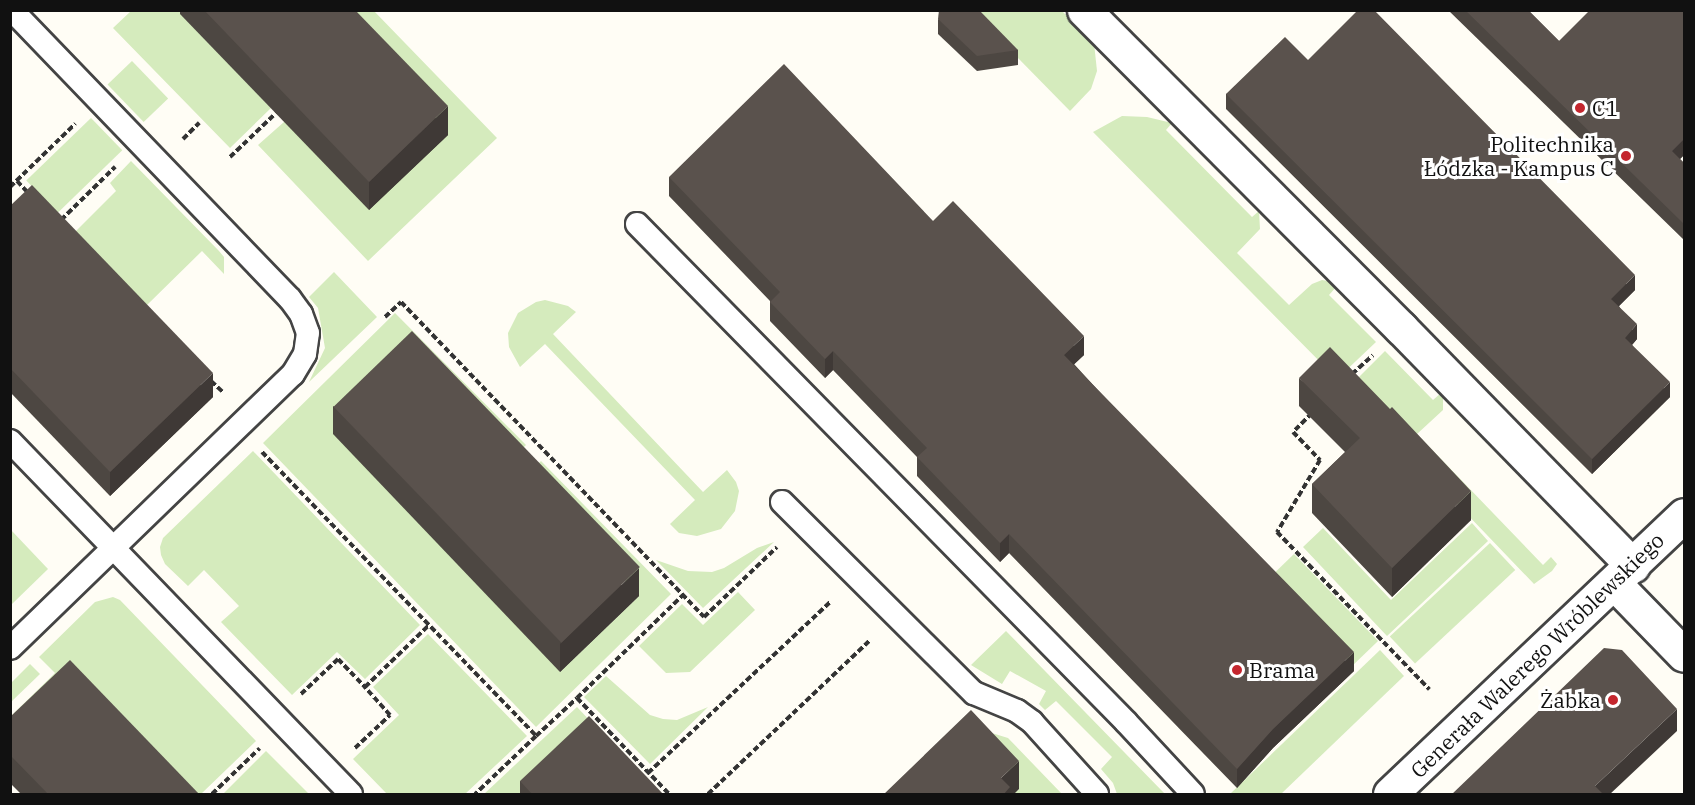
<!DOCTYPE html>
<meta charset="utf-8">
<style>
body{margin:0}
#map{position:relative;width:1695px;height:805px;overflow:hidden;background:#fffdf5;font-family:"IBM Plex Serif",serif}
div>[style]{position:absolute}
.green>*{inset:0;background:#d5ebbd;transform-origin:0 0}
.path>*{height:4px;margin-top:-2px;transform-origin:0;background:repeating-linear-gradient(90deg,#333 0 6px,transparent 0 9px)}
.roads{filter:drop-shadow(2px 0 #444) drop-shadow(-2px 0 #444) drop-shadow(0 2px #444) drop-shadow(0 -2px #444)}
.service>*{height:22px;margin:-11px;padding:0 11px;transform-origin:11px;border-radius:11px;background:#fff}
.minor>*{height:33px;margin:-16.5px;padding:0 16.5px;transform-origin:16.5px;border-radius:16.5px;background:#fff}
.tertiary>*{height:33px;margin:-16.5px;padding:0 16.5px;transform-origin:16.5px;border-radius:16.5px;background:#fff}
.wall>*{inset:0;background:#4d4742}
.shaded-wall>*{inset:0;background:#3f3936}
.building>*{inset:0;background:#5a524d;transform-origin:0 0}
.dots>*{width:16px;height:16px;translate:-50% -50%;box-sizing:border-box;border:3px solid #fff;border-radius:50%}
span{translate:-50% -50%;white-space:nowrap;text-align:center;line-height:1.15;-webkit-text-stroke:6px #fff;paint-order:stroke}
.poi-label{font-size:21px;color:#111}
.left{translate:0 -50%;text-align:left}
.right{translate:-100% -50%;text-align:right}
.street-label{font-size:21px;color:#111}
.frame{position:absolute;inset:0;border:12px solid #111;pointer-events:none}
</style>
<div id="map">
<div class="green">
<i style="clip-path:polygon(328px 10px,374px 11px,497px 138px,368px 261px,258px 145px,284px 122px)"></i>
<i style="clip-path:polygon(131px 11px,184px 11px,181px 14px,271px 108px,230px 148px,113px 28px)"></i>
<i style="clip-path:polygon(972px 11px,1062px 11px,1094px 43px,1097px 71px,1091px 89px,1070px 111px)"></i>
<i style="left:132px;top:61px;width:52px;height:34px;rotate:46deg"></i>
<i style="clip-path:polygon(1122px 116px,1147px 117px,1172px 123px,1166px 130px,1252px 217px,1259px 211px,1260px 229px,1237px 253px,1289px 305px,1312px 284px,1322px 280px,1333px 282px,1337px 286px,1329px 295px,1376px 342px,1337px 379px,1093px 132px)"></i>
<i style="left:91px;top:118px;width:45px;height:90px;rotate:46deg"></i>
<i style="clip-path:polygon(131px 161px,219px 251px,224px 257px,224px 274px,202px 251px,147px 305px,75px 232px,116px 191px,110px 183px)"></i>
<i style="clip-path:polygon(334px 272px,377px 317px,309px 382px,325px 348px,318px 308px,309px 297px)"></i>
<i style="clip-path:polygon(545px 300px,568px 306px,576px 312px,553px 334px,703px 492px,727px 470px,736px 482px,739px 491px,735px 511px,721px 529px,697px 536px,679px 533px,670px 524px,695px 500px,545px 344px,520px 367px,509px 347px,508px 333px,518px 313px,536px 302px)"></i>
<i style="clip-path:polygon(395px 313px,526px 445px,509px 462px,560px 672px,639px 596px,525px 477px,541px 461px,671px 594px,536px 727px,263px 443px)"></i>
<i style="clip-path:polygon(1385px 351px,1433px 400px,1441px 393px,1443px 398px,1443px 410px,1417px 434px,1543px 565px,1551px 557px,1557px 564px,1552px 571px,1534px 584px,1347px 389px)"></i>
<i style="clip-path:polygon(253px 451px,420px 625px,365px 679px,337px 652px,292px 695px,221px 622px,239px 606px,204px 570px,188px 586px,165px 564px,161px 555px,160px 547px,163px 538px)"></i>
<i style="clip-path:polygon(1472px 523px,1488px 541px,1387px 636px,1303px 547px,1323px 528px,1391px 600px)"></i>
<i style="clip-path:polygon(11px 530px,48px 569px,11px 605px)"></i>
<i style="clip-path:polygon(774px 542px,703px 608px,656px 560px,688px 571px,712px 572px,724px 568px,757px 548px)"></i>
<i style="left:1490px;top:543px;width:37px;height:137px;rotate:47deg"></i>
<i style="left:1294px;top:554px;width:121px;height:35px;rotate:46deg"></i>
<i style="clip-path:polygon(738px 592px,755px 610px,690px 672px,666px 673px,639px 646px,682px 604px,703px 625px)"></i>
<i style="clip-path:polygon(113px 597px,120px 600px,256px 741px,201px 794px,173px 794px,11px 745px,11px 716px,55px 673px,39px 657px,95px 602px)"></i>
<i style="clip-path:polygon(1006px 631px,1165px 794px,1117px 794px,1113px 783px,1101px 769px,1112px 757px,1056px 701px,1045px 710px,1039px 704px,1046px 691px,1010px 671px,1002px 684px,971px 665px)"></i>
<i style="clip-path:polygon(428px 634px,527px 736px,465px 794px,387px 794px,353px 759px,399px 715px,373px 687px)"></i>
<i style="clip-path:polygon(1380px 650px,1404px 676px,1281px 794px,1230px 794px)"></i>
<i style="clip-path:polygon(30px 664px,40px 674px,11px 702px,11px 683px)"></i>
<i style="clip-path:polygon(606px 676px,650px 715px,663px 719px,677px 720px,708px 707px,650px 764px,584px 697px)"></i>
<i style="clip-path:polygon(577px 707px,644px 778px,536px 794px,484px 794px)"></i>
<i style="clip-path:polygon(982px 730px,1008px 738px,1062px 794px,1013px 794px,1019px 789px)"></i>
<i style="clip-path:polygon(266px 751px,309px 794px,223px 794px)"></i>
</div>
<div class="path">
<i style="left:183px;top:139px;width:23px;rotate:-45deg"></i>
<i style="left:230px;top:157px;width:64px;rotate:-43.7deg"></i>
<i style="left:17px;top:181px;width:16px;rotate:47deg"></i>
<i style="left:10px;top:187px;width:91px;rotate:-44.1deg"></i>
<i style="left:61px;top:220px;width:76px;rotate:-44.5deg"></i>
<i style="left:385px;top:317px;width:22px;rotate:-43deg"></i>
<i style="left:401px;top:302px;width:437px;rotate:46.1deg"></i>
<i style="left:704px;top:617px;width:101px;rotate:-43.8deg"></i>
<i style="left:1352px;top:374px;width:28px;rotate:-42deg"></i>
<i style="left:211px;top:381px;width:16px;rotate:43deg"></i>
<i style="left:1312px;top:413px;width:27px;rotate:135deg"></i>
<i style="left:1293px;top:432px;width:39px;rotate:46deg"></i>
<i style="left:1320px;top:460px;width:84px;rotate:120.8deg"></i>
<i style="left:1277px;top:532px;width:219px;rotate:45.9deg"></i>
<i style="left:262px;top:452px;width:395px;rotate:46deg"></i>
<i style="left:536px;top:736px;width:84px;rotate:136.4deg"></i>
<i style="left:301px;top:694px;width:51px;rotate:-43.4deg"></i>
<i style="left:338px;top:659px;width:39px;rotate:46deg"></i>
<i style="left:365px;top:687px;width:89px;rotate:-44.1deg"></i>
<i style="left:577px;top:698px;width:148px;rotate:-44.2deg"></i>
<i style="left:536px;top:736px;width:56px;rotate:-42.8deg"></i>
<i style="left:577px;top:698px;width:133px;rotate:46.2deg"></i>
<i style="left:355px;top:748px;width:48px;rotate:-43.3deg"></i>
<i style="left:390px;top:715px;width:38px;rotate:-132deg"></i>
<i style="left:648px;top:773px;width:251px;rotate:-43.2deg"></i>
<i style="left:212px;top:794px;width:66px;rotate:-43.8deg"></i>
<i style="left:708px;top:794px;width:224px;rotate:-43.5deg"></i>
</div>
<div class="roads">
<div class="service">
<i style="left:637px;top:224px;width:698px;rotate:45.52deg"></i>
<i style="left:1126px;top:722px;width:98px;rotate:47.1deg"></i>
<i style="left:10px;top:441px;width:491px;rotate:46deg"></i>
<i style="left:782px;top:502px;width:271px;rotate:44.9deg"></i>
<i style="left:974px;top:693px;width:47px;rotate:22.7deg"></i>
<i style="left:1017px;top:711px;width:19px;rotate:36deg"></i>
<i style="left:1032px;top:722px;width:97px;rotate:47.9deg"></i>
<i style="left:10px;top:648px;width:394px;rotate:-44.1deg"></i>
<i style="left:293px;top:374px;width:23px;rotate:-59deg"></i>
<i style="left:305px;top:354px;width:21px;rotate:-82deg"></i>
<i style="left:308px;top:333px;width:20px;rotate:-110deg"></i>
<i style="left:301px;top:314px;width:19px;rotate:-126deg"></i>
<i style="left:290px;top:299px;width:401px;rotate:-133.9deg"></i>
</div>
<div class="minor">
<i style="left:1084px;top:10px;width:449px;rotate:45.1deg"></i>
<i style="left:1401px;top:328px;width:332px;rotate:45.7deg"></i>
<i style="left:1614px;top:583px;width:100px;rotate:45.8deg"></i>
</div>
<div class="tertiary">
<i style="left:1390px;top:794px;width:405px;rotate:-43.5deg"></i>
</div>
</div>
<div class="wall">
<i style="clip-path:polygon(180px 10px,355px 10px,448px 135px,369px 210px,180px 14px)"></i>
<i style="clip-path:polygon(1448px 10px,1528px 10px,1559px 41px,1684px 10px,1684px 155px,1680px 159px,1684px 163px,1684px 240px)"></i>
<i style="clip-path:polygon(938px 19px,1018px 50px,1018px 65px,977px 71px,938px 34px)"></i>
<i style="clip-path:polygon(1308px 60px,1635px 290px,1619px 306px,1637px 339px,1632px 345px,1670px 397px,1592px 474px,1226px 109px,1226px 94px)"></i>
<i style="clip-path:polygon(669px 177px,933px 221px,1084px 355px,1074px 364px,1354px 671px,1273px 748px,1237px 788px,1009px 553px,1000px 562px,917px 476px,917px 457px,833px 370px,825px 378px,770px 321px,770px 301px,669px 196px)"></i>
<i style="clip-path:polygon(10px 206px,213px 397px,110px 496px,10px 392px)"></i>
<i style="clip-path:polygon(1299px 378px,1471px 520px,1392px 597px,1312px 513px,1312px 484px,1345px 452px,1299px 406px)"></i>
<i style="clip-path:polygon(333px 406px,639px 596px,560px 672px,333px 434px)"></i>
<i style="clip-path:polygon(10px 717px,200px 795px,22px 795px,10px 783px)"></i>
<i style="clip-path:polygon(520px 781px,664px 795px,520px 795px)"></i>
</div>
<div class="shaded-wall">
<i style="clip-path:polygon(448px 106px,448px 135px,369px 210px,369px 182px)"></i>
<i style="clip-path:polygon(1684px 139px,1684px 155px,1672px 167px,1672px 151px)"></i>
<i style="clip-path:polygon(1635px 275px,1635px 290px,1611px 314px,1611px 299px)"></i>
<i style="clip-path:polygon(1637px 324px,1637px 339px,1625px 353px,1625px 338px)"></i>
<i style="clip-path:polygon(1084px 336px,1084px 355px,1064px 374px,1064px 355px)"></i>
<i style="clip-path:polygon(833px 351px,833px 370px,825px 378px,825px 359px)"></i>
<i style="clip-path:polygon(213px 373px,213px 397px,110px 496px,110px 472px)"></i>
<i style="clip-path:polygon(1670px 382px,1670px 397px,1592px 474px,1592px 459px)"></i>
<i style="clip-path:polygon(1471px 491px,1471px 520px,1392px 597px,1392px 568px)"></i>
<i style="clip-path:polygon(1009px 534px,1009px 553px,1000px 562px,1000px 543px)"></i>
<i style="clip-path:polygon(639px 568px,639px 596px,560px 672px,560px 644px)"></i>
<i style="clip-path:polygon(1354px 652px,1354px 671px,1273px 748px,1237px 788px,1237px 769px,1273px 729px)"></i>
<i style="clip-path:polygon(1677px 709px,1677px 731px,1609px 795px,1595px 795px,1595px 786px)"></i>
<i style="clip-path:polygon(1019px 761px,1019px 789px,1013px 795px,1001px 795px,1001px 778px)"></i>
</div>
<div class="building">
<i style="clip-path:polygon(204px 10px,355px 10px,448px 106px,369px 182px)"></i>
<i style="clip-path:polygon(939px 10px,979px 10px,1018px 50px,977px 56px,938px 19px)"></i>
<i style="clip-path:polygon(1358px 10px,1374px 10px,1635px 275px,1611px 299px,1637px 324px,1625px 338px,1670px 382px,1592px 459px,1226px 94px,1285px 37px,1308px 60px)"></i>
<i style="clip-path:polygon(1465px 10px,1528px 10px,1559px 41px,1590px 10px,1684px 10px,1684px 139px,1672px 151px,1684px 163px,1684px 224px)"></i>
<i style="clip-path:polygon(784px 64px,933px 221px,953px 201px,1084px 336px,1064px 355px,1354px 652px,1273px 729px,1237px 769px,1009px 534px,1000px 543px,917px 457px,927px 448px,833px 351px,825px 359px,770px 302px,780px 292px,669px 177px)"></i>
<i style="clip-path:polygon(32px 185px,213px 373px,110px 472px,10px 368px,10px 206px)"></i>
<i style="left:412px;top:331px;width:328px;height:109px;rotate:46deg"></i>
<i style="clip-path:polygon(1330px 347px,1390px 409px,1392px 407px,1471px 491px,1392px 568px,1312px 484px,1360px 438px,1299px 378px)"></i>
<i style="clip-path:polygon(1604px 648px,1622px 650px,1677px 709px,1595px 786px,1604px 795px,1451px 795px)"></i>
<i style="clip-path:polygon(70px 660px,200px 795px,49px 795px,10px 755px,10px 717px)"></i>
<i style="clip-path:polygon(971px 710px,1019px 761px,1001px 778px,1010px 787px,1003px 795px,883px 795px)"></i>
<i style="clip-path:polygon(589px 716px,664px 795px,533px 795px,520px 781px)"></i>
</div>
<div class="dots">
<i style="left:1580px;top:108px;background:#c4262e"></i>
<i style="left:1626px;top:156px;background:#c4262e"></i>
<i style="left:1237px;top:670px;background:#c4262e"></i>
<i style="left:1613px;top:700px;background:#c4262e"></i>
</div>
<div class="poi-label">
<span class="left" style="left:1592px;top:108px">C1</span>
<span class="right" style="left:1614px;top:156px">Politechnika<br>Łódzka - Kampus C</span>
<span class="left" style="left:1249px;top:670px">Brama</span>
<span class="right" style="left:1601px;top:700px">Żabka</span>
</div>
<div class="street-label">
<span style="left:1537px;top:655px;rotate:-44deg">Generała Walerego Wróblewskiego</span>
</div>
<div class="frame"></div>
</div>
